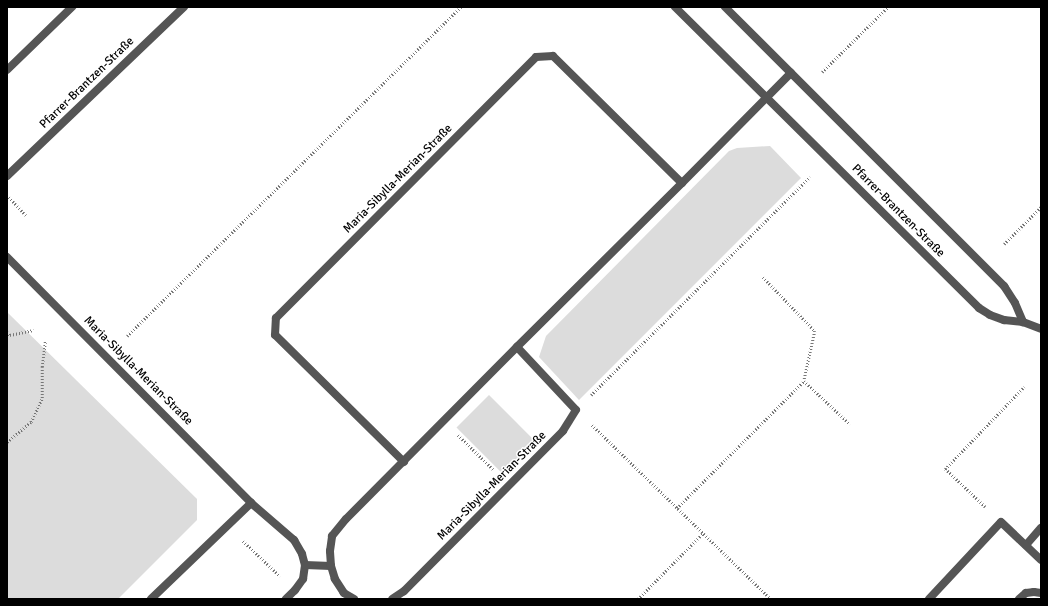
<!DOCTYPE html>
<meta charset="utf-8">
<style>
body{margin:0}
#map{position:relative;width:1048px;height:606px;overflow:hidden;background:#fff;font-family:Signika,sans-serif}
div>[style]{position:absolute}
.green>*{inset:0;background:#dcdcdc;transform-origin:0 0}
.path>*{height:2.5px;margin-top:-1.25px;transform-origin:0;background:repeating-linear-gradient(90deg,#777 0 1px,transparent 0 3px)}
.lane>*{height:8px;margin:-4px;padding:0 4px;transform-origin:4px;border-radius:4px;background:#555}
.street>*{height:8px;margin:-4px;padding:0 4px;transform-origin:4px;border-radius:4px;background:#555}
span{translate:-50% -50%;white-space:nowrap;text-align:center;line-height:1.15;-webkit-text-stroke:3px #fff;paint-order:stroke}
.street-label{font-size:12px;color:#000}
.frame{position:absolute;inset:0;border:8px solid #000;pointer-events:none}
</style>
<div id="map">
<div class="green">
<i style="clip-path:polygon(770px 146px,801px 178px,579px 400px,539px 357px,546px 336px,729px 151px,737px 148px)"></i>
<i style="clip-path:polygon(7px 312px,197px 499px,197px 520px,118px 599px,7px 599px)"></i>
<i style="left:489px;top:395px;width:66px;height:46px;rotate:45deg"></i>
</div>
<div class="path">
<i style="left:822px;top:72px;width:93px;rotate:-44.6deg"></i>
<i style="left:9px;top:197px;width:25px;rotate:47deg"></i>
<i style="left:1004px;top:244px;width:52px;rotate:-45deg"></i>
<i style="left:763px;top:277px;width:75px;rotate:46.1deg"></i>
<i style="left:815px;top:331px;width:51px;rotate:102.4deg"></i>
<i style="left:7px;top:332px;width:4px;rotate:45deg"></i>
<i style="left:10px;top:335px;width:24px;rotate:-12deg"></i>
<i style="left:127px;top:336px;width:469px;rotate:-44.6deg"></i>
<i style="left:591px;top:395px;width:309px;rotate:-44.9deg"></i>
<i style="left:592px;top:425px;width:250px;rotate:44.2deg"></i>
<i style="left:458px;top:435px;width:49px;rotate:44.2deg"></i>
<i style="left:7px;top:442px;width:31px;rotate:-40deg"></i>
<i style="left:31px;top:422px;width:26px;rotate:-65deg"></i>
<i style="left:42px;top:398px;width:31px;rotate:-90deg"></i>
<i style="left:42px;top:367px;width:26px;rotate:-83deg"></i>
<i style="left:985px;top:507px;width:55px;rotate:-136.5deg"></i>
<i style="left:945px;top:469px;width:114px;rotate:-46.1deg"></i>
<i style="left:677px;top:508px;width:180px;rotate:-45deg"></i>
<i style="left:804px;top:381px;width:63px;rotate:43.1deg"></i>
<i style="left:243px;top:541px;width:51px;rotate:43.4deg"></i>
<i style="left:638px;top:599px;width:93px;rotate:-45.4deg"></i>
</div>
<div class="lane">
<i style="left:7px;top:70px;width:91px;rotate:-44.1deg"></i>
</div>
<div class="street">
<i style="left:675px;top:7px;width:428px;rotate:44.7deg"></i>
<i style="left:979px;top:308px;width:13px;rotate:32deg"></i>
<i style="left:990px;top:315px;width:15px;rotate:20deg"></i>
<i style="left:1004px;top:320px;width:19px;rotate:6deg"></i>
<i style="left:1023px;top:322px;width:19px;rotate:21deg"></i>
<i style="left:725px;top:7px;width:395px;rotate:45deg"></i>
<i style="left:1004px;top:286px;width:20px;rotate:57deg"></i>
<i style="left:1015px;top:303px;width:21px;rotate:67deg"></i>
<i style="left:7px;top:176px;width:245px;rotate:-43.7deg"></i>
<i style="left:682px;top:183px;width:155px;rotate:-45.3deg"></i>
<i style="left:7px;top:257px;width:346px;rotate:45.2deg"></i>
<i style="left:251px;top:503px;width:57px;rotate:40.7deg"></i>
<i style="left:294px;top:540px;width:16px;rotate:60deg"></i>
<i style="left:302px;top:554px;width:11px;rotate:75deg"></i>
<i style="left:305px;top:565px;width:14px;rotate:98deg"></i>
<i style="left:303px;top:579px;width:14px;rotate:126deg"></i>
<i style="left:295px;top:590px;width:13px;rotate:135deg"></i>
<i style="left:404px;top:462px;width:181px;rotate:-135.4deg"></i>
<i style="left:275px;top:335px;width:17px;rotate:-87deg"></i>
<i style="left:276px;top:318px;width:368px;rotate:-45.1deg"></i>
<i style="left:536px;top:57px;width:17px;rotate:-3deg"></i>
<i style="left:553px;top:56px;width:181px;rotate:44.6deg"></i>
<i style="left:682px;top:183px;width:233px;rotate:135.2deg"></i>
<i style="left:1026px;top:545px;width:23px;rotate:-49deg"></i>
<i style="left:305px;top:565px;width:26px;rotate:2deg"></i>
<i style="left:151px;top:599px;width:139px;rotate:-43.8deg"></i>
<i style="left:354px;top:599px;width:12px;rotate:-149deg"></i>
<i style="left:344px;top:593px;width:17px;rotate:-123deg"></i>
<i style="left:335px;top:579px;width:14px;rotate:-107deg"></i>
<i style="left:331px;top:566px;width:15px;rotate:-94deg"></i>
<i style="left:330px;top:551px;width:15px;rotate:-82deg"></i>
<i style="left:332px;top:536px;width:22px;rotate:-51deg"></i>
<i style="left:346px;top:519px;width:243px;rotate:-45.2deg"></i>
<i style="left:517px;top:347px;width:86px;rotate:46.9deg"></i>
<i style="left:576px;top:410px;width:25px;rotate:122deg"></i>
<i style="left:563px;top:431px;width:226px;rotate:134.8deg"></i>
<i style="left:404px;top:591px;width:14px;rotate:146deg"></i>
<i style="left:929px;top:599px;width:105px;rotate:-46.9deg"></i>
<i style="left:1001px;top:522px;width:55px;rotate:43.5deg"></i>
<i style="left:1019px;top:599px;width:9px;rotate:-41deg"></i>
<i style="left:1026px;top:593px;width:8px;rotate:-7deg"></i>
<i style="left:1034px;top:592px;width:7px;rotate:8deg"></i>
</div>
<div class="street-label">
<span style="left:87px;top:83px;rotate:-44deg">Pfarrer-Brantzen-Straße</span>
<span style="left:398px;top:179px;rotate:-45deg">Maria-Sibylla-Merian-Straße</span>
<span style="left:898px;top:211px;rotate:45deg">Pfarrer-Brantzen-Straße</span>
<span style="left:138px;top:371px;rotate:45deg">Maria-Sibylla-Merian-Straße</span>
<span style="left:492px;top:486px;rotate:-45deg">Maria-Sibylla-Merian-Straße</span>
</div>
<div class="frame"></div>
</div>
